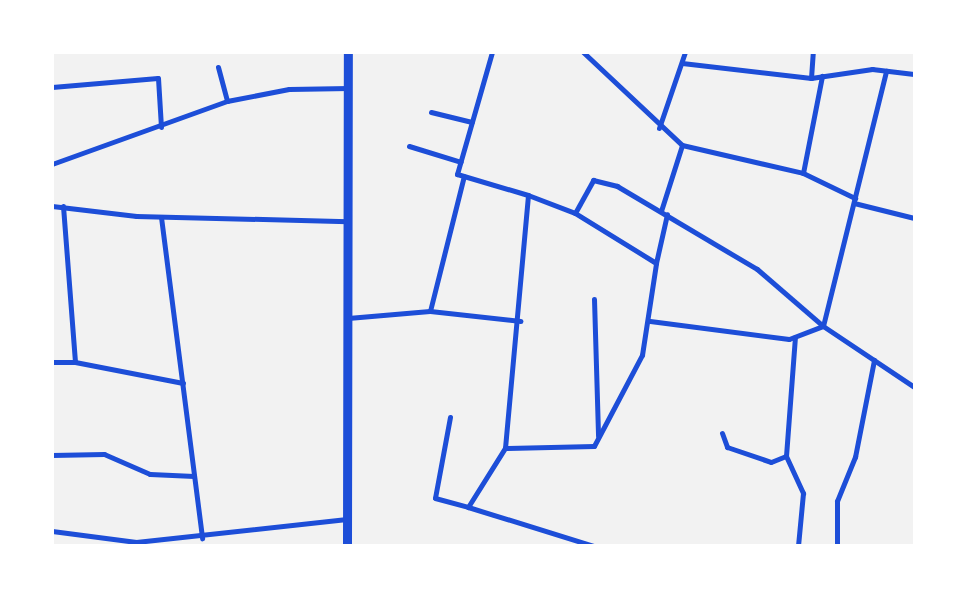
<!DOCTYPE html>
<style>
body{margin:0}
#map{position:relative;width:967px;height:598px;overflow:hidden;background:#f2f2f2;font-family:"IBM Plex Serif",serif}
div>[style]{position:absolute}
.minor>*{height:5px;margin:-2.5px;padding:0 2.5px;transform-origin:2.5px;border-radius:2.5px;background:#1d4ed8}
.trunk>*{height:9px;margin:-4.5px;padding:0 4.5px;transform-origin:4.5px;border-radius:4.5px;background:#1d4ed8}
span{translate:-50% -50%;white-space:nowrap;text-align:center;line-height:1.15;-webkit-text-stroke:7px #fff;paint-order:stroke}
.frame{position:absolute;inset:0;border:54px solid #fff;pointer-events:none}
</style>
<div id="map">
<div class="minor">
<i style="left:492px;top:52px;width:127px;rotate:106deg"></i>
<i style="left:457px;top:174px;width:74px;rotate:16.5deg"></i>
<i style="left:583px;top:52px;width:136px;rotate:43.2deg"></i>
<i style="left:682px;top:145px;width:124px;rotate:13deg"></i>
<i style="left:803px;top:173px;width:58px;rotate:25.7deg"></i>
<i style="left:682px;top:63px;width:130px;rotate:6.6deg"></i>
<i style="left:811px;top:78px;width:62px;rotate:-8.4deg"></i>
<i style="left:872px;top:69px;width:42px;rotate:6.8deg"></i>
<i style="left:218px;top:67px;width:35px;rotate:75deg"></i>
<i style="left:811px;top:78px;width:26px;rotate:-86deg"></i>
<i style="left:52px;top:87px;width:106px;rotate:-4.9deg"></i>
<i style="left:158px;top:78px;width:49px;rotate:86.5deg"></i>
<i style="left:431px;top:112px;width:42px;rotate:13.7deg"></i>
<i style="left:659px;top:128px;width:80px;rotate:-71.1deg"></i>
<i style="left:409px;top:146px;width:54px;rotate:17.1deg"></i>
<i style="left:52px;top:164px;width:186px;rotate:-19.8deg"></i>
<i style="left:227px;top:101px;width:63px;rotate:-11deg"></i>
<i style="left:289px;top:89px;width:60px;rotate:-1deg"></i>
<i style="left:803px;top:173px;width:99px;rotate:-78.9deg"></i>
<i style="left:854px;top:203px;width:62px;rotate:14deg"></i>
<i style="left:52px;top:206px;width:85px;rotate:6.8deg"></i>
<i style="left:136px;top:216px;width:212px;rotate:1.4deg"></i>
<i style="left:63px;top:206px;width:156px;rotate:85.6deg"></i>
<i style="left:661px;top:211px;width:69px;rotate:-72.3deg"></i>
<i style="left:161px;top:217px;width:324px;rotate:82.7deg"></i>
<i style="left:656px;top:263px;width:50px;rotate:-77.3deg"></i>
<i style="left:594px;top:299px;width:137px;rotate:88.3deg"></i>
<i style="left:430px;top:311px;width:139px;rotate:-75.9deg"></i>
<i style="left:348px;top:318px;width:82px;rotate:-4.9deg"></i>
<i style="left:430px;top:311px;width:91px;rotate:6.3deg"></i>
<i style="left:650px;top:321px;width:140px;rotate:7.4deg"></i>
<i style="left:789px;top:339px;width:36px;rotate:-21deg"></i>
<i style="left:823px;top:326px;width:263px;rotate:-76.1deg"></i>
<i style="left:52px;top:362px;width:23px"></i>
<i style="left:75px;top:362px;width:110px;rotate:11deg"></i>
<i style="left:450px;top:417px;width:82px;rotate:100.5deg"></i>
<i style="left:435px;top:498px;width:34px;rotate:15deg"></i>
<i style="left:468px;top:507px;width:70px;rotate:-57.9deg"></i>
<i style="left:505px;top:448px;width:89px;rotate:-1.3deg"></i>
<i style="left:594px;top:446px;width:103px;rotate:-62.2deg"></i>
<i style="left:642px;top:355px;width:93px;rotate:-81.3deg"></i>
<i style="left:656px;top:263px;width:95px;rotate:-148.3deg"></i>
<i style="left:575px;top:213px;width:38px;rotate:-61deg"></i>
<i style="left:593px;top:180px;width:25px;rotate:14deg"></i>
<i style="left:617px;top:186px;width:163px;rotate:30.7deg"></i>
<i style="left:757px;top:269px;width:87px;rotate:40.8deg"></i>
<i style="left:823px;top:326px;width:110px;rotate:33.8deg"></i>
<i style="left:722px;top:433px;width:15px;rotate:70deg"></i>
<i style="left:727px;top:447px;width:46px;rotate:18.8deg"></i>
<i style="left:771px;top:462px;width:16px;rotate:-22deg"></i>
<i style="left:786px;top:456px;width:119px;rotate:-85.7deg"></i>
<i style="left:505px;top:448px;width:254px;rotate:-84.8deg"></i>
<i style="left:528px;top:195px;width:50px;rotate:21deg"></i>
<i style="left:52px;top:455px;width:52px;rotate:-1.1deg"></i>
<i style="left:104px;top:454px;width:50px;rotate:23.5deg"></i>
<i style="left:150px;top:474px;width:44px;rotate:2.6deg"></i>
<i style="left:786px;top:456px;width:41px;rotate:65.3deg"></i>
<i style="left:803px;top:493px;width:53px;rotate:95.4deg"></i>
<i style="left:468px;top:507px;width:132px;rotate:17.2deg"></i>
<i style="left:52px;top:531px;width:85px;rotate:7.5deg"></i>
<i style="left:136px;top:542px;width:212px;rotate:-6.2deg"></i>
<i style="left:837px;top:546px;width:45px;rotate:-90deg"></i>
<i style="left:837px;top:501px;width:48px;rotate:-67.8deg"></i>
<i style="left:855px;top:457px;width:99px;rotate:-78.9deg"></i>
</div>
<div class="trunk">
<i style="left:347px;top:546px;width:494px;rotate:-89.9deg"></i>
</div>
<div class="frame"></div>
</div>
